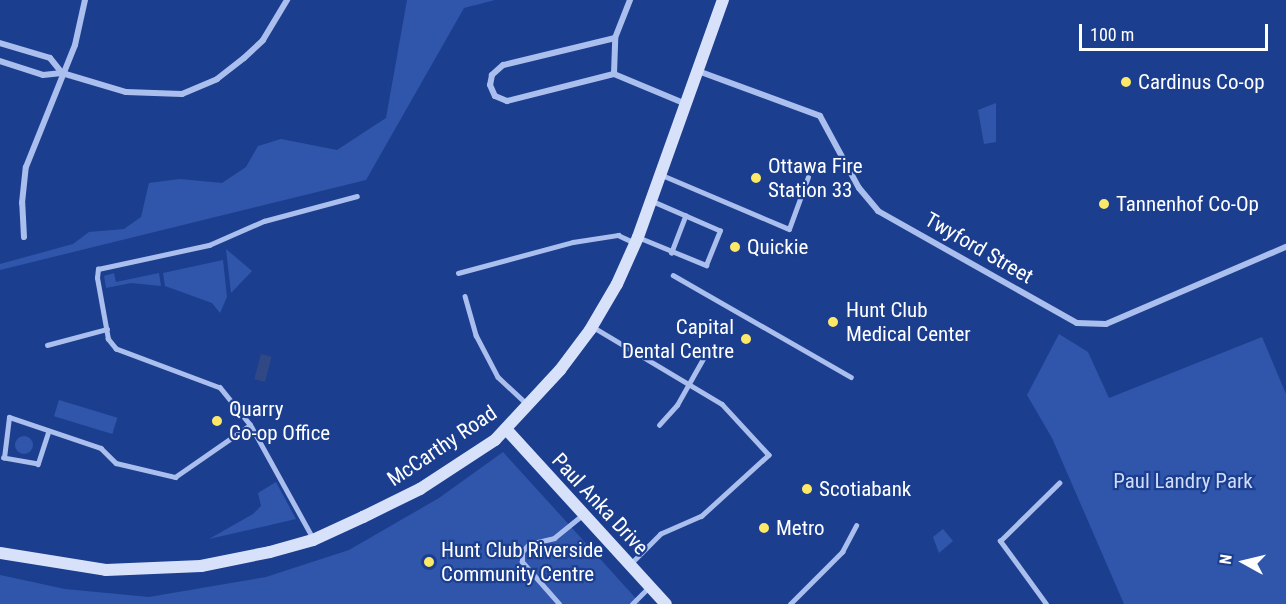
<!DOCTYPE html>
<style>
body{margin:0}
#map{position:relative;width:1286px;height:604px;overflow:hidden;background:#1c3e8f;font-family:"Roboto Condensed",sans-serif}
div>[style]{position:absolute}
.green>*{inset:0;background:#3056ac;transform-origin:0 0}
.round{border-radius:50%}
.water>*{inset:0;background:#304985;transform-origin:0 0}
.lane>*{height:4.5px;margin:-2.25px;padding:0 2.25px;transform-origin:2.25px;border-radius:2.25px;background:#aabfed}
.street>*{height:6px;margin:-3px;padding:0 3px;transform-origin:3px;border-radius:3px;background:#aabfed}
.secondary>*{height:12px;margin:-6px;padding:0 6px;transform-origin:6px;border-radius:6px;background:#d7e1fa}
.dots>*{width:16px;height:16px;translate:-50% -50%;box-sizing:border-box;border:3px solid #1c3e8f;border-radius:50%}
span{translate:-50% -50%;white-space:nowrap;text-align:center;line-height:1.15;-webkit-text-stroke:4.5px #1c3e8f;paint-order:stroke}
.poi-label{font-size:21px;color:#fff}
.left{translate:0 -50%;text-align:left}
.right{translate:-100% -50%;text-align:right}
.street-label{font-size:21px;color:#fff}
.park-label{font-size:21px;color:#d0ddfa}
.north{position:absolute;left:1214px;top:532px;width:60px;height:60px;-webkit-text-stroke:4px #1c3e8f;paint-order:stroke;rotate:278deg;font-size:16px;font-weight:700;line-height:24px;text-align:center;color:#fff}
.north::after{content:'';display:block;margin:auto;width:21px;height:27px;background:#fff;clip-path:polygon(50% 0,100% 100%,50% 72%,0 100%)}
.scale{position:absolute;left:1079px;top:24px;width:189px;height:27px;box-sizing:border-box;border:3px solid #fff;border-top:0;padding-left:8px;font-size:18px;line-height:21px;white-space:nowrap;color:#fff;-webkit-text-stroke:4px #1c3e8f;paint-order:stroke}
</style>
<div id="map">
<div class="green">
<i style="clip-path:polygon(407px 0,495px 0,464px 8px,366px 180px,0 270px,0 264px,73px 244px,89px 232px,124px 229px,141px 217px,149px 183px,180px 179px,222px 183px,246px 167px,258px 146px,281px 139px,337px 150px,386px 118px)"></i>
<i style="clip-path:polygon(996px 103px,996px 142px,984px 144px,978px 110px)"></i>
<i style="clip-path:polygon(226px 249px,252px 271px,231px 293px)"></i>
<i style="clip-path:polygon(223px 260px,227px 297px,220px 313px,212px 303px,165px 286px,163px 273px)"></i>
<i style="clip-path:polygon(114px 273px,116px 282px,159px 273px,161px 286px,131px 283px,106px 288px,104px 276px)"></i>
<i style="clip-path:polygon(1059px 334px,1088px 352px,1109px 398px,1262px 337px,1286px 394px,1286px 604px,1124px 604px,1052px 438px,1027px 395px)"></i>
<i style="left:59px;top:400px;width:61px;height:17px;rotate:17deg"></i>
<i class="round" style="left:15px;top:436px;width:18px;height:18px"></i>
<i style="clip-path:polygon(503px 452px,641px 604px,0 604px,0 575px,65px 589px,149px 597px,266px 577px,349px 550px,439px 498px)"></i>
<i style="clip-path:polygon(276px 482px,296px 519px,209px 539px,253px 514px,261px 506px,258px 493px)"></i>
<i style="clip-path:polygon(943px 529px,953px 541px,939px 553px,933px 537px)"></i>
</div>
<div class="water">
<i style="left:261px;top:354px;width:11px;height:26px;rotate:15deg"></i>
</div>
<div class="lane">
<i style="left:662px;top:175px;width:138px;rotate:23deg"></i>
<i style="left:789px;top:229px;width:55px;rotate:-69.9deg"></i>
<i style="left:638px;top:237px;width:74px;rotate:22.4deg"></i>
<i style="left:706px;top:265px;width:37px;rotate:-68deg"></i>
<i style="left:720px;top:231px;width:75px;rotate:-156.5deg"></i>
<i style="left:671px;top:253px;width:40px;rotate:-69deg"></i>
<i style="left:458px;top:273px;width:119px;rotate:-15.1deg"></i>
<i style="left:573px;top:242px;width:46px;rotate:-8.8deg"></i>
<i style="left:618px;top:235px;width:17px;rotate:25deg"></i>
<i style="left:673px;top:275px;width:205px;rotate:29.8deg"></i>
<i style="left:465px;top:296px;width:41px;rotate:74.2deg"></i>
<i style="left:476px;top:335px;width:47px;rotate:62.4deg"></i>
<i style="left:498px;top:377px;width:38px;rotate:43deg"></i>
<i style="left:593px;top:327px;width:150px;rotate:30.8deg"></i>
<i style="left:722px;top:404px;width:69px;rotate:47.3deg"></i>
<i style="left:769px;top:455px;width:91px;rotate:137.7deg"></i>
<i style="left:702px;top:516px;width:45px;rotate:156.3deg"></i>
<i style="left:661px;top:534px;width:41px;rotate:135deg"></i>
<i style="left:47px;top:345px;width:62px;rotate:-14.9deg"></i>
<i style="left:659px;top:425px;width:27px;rotate:-48deg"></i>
<i style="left:677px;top:405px;width:55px;rotate:-60.6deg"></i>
<i style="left:49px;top:431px;width:35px;rotate:108deg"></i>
<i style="left:38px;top:464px;width:35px;rotate:-170deg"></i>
<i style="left:4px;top:458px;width:41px;rotate:-83deg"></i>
<i style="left:9px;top:417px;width:97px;rotate:18.6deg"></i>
<i style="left:101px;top:448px;width:21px;rotate:45deg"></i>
<i style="left:116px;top:463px;width:61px;rotate:13.3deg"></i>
<i style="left:175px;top:477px;width:91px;rotate:-34.7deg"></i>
<i style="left:313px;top:539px;width:130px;rotate:-118.9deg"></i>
<i style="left:250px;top:425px;width:48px;rotate:-129deg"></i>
<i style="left:220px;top:388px;width:111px;rotate:-159.4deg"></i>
<i style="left:116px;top:349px;width:13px;rotate:-129deg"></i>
<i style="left:108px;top:339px;width:62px;rotate:-100.2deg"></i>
<i style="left:97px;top:278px;width:9px;rotate:-84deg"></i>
<i style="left:98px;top:269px;width:114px;rotate:-12.2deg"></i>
<i style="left:209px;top:245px;width:60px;rotate:-23.6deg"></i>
<i style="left:264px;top:221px;width:96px;rotate:-15deg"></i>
<i style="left:559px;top:604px;width:56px;rotate:-131.4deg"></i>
<i style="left:522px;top:562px;width:10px;rotate:-90deg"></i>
<i style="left:522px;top:552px;width:11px;rotate:-49deg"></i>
<i style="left:529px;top:544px;width:26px;rotate:-13deg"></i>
<i style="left:554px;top:538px;width:36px;rotate:-39deg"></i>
<i style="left:632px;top:604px;width:25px;rotate:-45deg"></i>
<i style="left:790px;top:604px;width:74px;rotate:-45deg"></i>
<i style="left:842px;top:552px;width:30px;rotate:-62deg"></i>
<i style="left:1046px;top:604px;width:78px;rotate:-126.1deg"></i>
<i style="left:1000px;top:541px;width:83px;rotate:-44.5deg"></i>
</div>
<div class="street">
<i style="left:615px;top:38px;width:115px;rotate:166.4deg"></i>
<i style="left:503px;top:65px;width:15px;rotate:138deg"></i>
<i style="left:492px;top:75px;width:10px;rotate:101deg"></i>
<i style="left:490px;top:85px;width:12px;rotate:66deg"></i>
<i style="left:495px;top:96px;width:13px;rotate:23deg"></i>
<i style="left:507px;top:101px;width:110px;rotate:-14.2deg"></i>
<i style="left:614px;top:74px;width:78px;rotate:22.6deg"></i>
<i style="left:0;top:43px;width:52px;rotate:16.7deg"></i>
<i style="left:50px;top:58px;width:19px;rotate:51deg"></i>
<i style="left:0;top:61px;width:45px;rotate:18deg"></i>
<i style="left:43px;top:75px;width:19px;rotate:-6deg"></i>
<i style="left:62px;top:73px;width:67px;rotate:16.5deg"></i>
<i style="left:126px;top:92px;width:56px;rotate:2deg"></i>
<i style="left:182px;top:94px;width:38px;rotate:-23deg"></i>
<i style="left:217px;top:79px;width:34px;rotate:-38deg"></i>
<i style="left:244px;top:58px;width:26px;rotate:-43deg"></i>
<i style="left:263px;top:40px;width:47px;rotate:-59deg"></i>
<i style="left:698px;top:71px;width:130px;rotate:20.2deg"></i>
<i style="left:820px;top:116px;width:82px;rotate:61.6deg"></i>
<i style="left:859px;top:188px;width:30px;rotate:50deg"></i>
<i style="left:878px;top:211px;width:228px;rotate:29.4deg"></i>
<i style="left:1077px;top:323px;width:29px;rotate:2deg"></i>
<i style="left:1106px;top:324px;width:196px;rotate:-23.2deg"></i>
<i style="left:614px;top:74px;width:36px;rotate:-88deg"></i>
<i style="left:615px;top:38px;width:41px;rotate:-68.5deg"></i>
<i style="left:24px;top:237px;width:34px;rotate:-93deg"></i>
<i style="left:22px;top:203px;width:36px;rotate:-84deg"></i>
<i style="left:26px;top:167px;width:131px;rotate:-68.1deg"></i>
<i style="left:75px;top:45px;width:46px;rotate:-77.5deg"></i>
</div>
<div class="secondary">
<i style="left:506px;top:429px;width:237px;rotate:47.6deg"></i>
<i style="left:0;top:553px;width:107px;rotate:9.1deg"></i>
<i style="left:106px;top:570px;width:95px;rotate:-2.4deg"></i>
<i style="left:201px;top:566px;width:70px;rotate:-11.5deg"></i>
<i style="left:270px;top:552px;width:45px;rotate:-15.6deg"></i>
<i style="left:313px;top:540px;width:55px;rotate:-24.7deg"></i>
<i style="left:363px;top:517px;width:64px;rotate:-26.2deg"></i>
<i style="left:420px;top:489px;width:90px;rotate:-33.2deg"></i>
<i style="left:495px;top:440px;width:96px;rotate:-47.1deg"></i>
<i style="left:560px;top:370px;width:50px;rotate:-53.1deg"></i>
<i style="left:590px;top:330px;width:53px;rotate:-59.6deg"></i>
<i style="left:617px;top:284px;width:51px;rotate:-65.9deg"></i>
<i style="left:638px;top:237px;width:252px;rotate:-70.3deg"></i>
</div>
<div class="dots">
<i style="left:1126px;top:82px;background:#fde868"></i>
<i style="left:756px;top:178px;background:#fde868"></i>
<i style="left:1104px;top:204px;background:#fde868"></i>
<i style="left:735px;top:247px;background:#fde868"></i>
<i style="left:833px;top:322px;background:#fde868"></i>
<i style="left:746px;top:339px;background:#fde868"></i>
<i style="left:217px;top:421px;background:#fde868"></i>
<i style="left:807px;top:489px;background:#fde868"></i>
<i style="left:764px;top:528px;background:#fde868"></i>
<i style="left:429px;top:562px;background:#fde868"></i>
</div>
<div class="poi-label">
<span class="left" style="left:1138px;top:82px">Cardinus Co-op</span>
<span class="left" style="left:768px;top:178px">Ottawa Fire<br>Station 33</span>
<span class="left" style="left:1116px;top:204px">Tannenhof Co-Op</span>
<span class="left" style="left:747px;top:247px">Quickie</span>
<span class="left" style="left:846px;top:322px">Hunt Club<br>Medical Center</span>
<span class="right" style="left:734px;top:339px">Capital<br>Dental Centre</span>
<span class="left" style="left:229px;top:421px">Quarry<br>Co-op Office</span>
<span class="left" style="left:819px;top:489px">Scotiabank</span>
<span class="left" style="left:776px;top:528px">Metro</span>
<span class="left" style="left:441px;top:562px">Hunt Club Riverside<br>Community Centre</span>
</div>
<div class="street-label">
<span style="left:979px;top:248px;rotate:30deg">Twyford Street</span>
<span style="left:442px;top:446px;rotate:-34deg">McCarthy Road</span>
<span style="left:600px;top:504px;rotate:47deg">Paul Anka Drive</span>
</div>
<div class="park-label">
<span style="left:1183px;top:481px">Paul Landry Park</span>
</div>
<div class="north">N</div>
<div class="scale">100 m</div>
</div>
